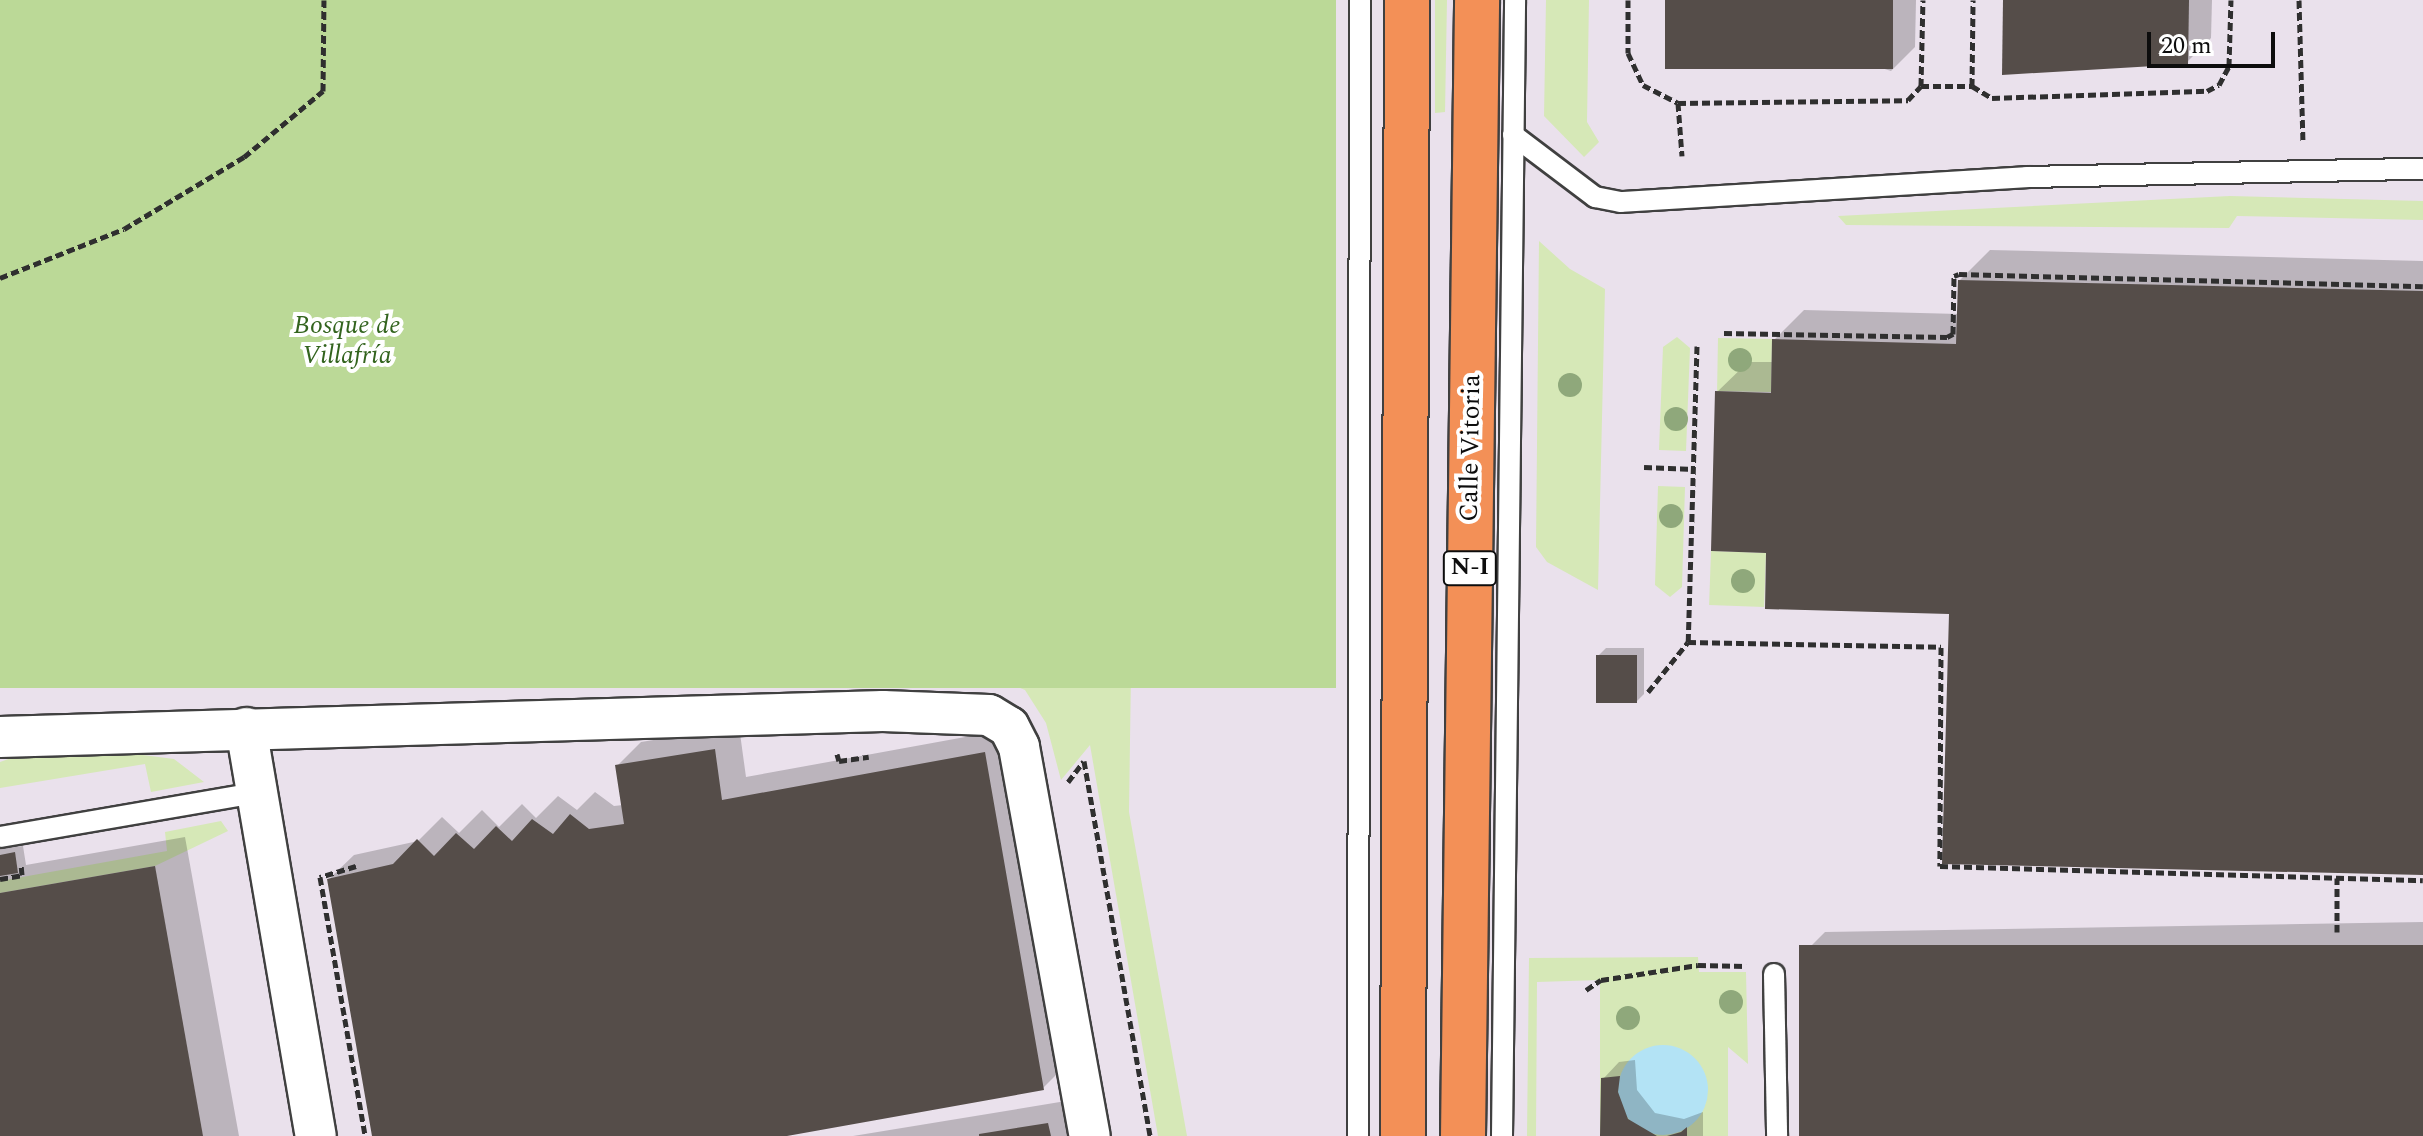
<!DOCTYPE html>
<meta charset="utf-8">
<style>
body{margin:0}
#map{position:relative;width:2423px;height:1136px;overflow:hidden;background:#fffaed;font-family:Spectral,serif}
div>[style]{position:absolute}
.industrial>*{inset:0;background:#eae1ec;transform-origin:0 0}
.green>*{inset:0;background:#d6e8b7;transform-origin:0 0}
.forest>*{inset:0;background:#bbd997;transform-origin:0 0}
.water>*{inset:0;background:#b3e3f5}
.round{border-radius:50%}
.shadow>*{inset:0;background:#0003}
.building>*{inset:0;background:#554d49;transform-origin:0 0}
.path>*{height:5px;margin-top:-2.5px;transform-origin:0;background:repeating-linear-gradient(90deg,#2f2f2f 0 8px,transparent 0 12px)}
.roads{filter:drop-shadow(2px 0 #404040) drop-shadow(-2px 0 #404040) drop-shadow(0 2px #404040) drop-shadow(0 -2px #404040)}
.lane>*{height:20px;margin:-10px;padding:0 10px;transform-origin:10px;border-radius:10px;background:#fff}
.street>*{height:40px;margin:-20px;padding:0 20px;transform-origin:20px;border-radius:20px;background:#fff}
.highway>*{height:44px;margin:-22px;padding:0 22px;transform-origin:22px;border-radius:22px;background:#f39057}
.trees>*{width:24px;height:24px;margin:-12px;border-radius:50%;background:#8fa87b}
span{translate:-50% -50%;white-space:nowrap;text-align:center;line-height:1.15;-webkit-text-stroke:8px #fff;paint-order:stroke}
.shield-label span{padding:2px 6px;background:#fff;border:2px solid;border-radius:6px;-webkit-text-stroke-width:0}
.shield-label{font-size:24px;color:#0d0d0d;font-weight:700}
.park-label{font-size:26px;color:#33641e;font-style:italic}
.street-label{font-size:26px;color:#0d0d0d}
.scale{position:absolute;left:2147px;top:32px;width:128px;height:36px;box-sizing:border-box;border:4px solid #0d0d0d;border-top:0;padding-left:10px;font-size:24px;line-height:28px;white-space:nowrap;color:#0d0d0d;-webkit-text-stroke:6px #fff;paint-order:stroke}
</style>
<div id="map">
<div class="industrial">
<i style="left:0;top:0;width:2423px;height:1136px"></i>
</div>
<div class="green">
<i style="clip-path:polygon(1435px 0,1447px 0,1445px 112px,1435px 113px)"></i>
<i style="clip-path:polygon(1546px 0,1589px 0,1587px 122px,1599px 142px,1584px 157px,1544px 116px)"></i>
<i style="clip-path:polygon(2230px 196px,2423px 201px,2423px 220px,2237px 216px,2229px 228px,1846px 225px,1838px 216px)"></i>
<i style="clip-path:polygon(1539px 241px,1570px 269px,1605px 289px,1598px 590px,1547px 562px,1536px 547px)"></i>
<i style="clip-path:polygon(1677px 337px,1690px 348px,1686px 451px,1659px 450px,1663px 347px)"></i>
<i style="left:1718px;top:338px;width:54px;height:53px;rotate:1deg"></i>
<i style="clip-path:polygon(1658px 486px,1685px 487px,1682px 587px,1670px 597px,1655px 585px)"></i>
<i style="left:1711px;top:551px;width:55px;height:54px;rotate:2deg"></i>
<i style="clip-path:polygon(1131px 672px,1129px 812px,1187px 1136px,1158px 1136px,1090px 745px,1061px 780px,1046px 723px,1025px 690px,987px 674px)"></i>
<i style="clip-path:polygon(135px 754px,174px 759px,204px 782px,151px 792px,145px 764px,0 788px,0 762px,17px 756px)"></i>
<i style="clip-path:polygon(221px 821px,228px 831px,155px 866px,0 893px,0 881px,167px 851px,165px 832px)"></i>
<i style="clip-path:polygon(1698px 957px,1699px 972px,1746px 972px,1748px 1064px,1728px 1047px,1728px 1136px,1600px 1136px,1600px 980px,1537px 982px,1536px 1136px,1527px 1136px,1529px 958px)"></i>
</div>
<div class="forest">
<i style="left:0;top:0;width:1336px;height:688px"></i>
</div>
<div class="water">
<i class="round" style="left:1618px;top:1045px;width:90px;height:90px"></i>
</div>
<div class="shadow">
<i style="clip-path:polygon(1667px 0,1916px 0,1915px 47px,1891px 71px)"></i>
<i style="clip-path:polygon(2005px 0,2212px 0,2211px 38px,2187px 62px)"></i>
<i style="clip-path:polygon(1990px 250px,2423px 261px,2423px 873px,1951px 612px,1768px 551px,1717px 392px,1748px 362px,1773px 362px,1774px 340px,1804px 310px,1959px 314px,1960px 280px)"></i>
<i style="clip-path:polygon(1606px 648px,1644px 648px,1644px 694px,1636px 702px,1598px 656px)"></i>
<i style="clip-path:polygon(739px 726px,746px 777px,1009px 729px,1067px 1064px,1043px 1088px,775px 1136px,374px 1136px,329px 879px,354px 855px,418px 841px,442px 817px,459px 833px,482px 810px,499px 827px,522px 804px,536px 818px,558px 796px,577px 810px,595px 792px,614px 806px,623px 805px,617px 766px,641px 742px)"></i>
<i style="clip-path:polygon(185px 837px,239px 1136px,0 1136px,0 849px,23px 846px,26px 865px)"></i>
<i style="clip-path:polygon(2423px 922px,2423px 1136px,1804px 1136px,1801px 956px,1825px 932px)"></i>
<i style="clip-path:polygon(1635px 1060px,1637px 1090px,1655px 1113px,1684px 1119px,1703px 1112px,1703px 1136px,1602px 1136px,1603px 1079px,1619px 1062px)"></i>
<i style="clip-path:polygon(1072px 1100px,1078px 1136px,853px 1136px)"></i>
</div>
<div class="building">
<i style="left:1665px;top:0;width:228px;height:69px"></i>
<i style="clip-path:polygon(2003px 0,2189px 0,2188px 64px,2002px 75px)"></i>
<i style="clip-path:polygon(1958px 280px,2423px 291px,2423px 875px,1942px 864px,1949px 614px,1765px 609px,1766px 553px,1711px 551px,1715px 391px,1771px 393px,1772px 339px,1956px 344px)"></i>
<i style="left:1596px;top:655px;width:41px;height:48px"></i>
<i style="clip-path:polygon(715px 749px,722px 800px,985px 752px,1044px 1090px,787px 1136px,372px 1136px,327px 879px,393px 864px,417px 839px,434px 856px,456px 833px,474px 849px,496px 826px,512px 841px,532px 819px,553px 834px,570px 814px,589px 829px,624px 824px,615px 765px)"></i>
<i style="clip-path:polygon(15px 852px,18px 873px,0 876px,0 855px)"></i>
<i style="clip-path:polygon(155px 866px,203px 1136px,0 1136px,0 893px)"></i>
<i style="left:2423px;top:945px;width:191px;height:624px;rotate:90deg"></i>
<i style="clip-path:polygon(1620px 1076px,1618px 1092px,1628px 1119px,1657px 1136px,1600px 1136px,1601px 1078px)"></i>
<i style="clip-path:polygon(1048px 1123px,1051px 1136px,979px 1136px,979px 1134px)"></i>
<i style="clip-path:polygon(1687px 1127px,1687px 1136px,1667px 1136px,1681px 1132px)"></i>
</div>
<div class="path">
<i style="left:1628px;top:0;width:53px;rotate:90deg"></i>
<i style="left:1628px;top:53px;width:35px;rotate:65deg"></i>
<i style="left:1643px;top:85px;width:39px;rotate:27deg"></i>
<i style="left:1678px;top:103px;width:230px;rotate:-0.7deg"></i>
<i style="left:1908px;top:100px;width:19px;rotate:-47deg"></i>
<i style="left:1921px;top:86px;width:51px"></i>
<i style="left:1972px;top:86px;width:23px;rotate:31deg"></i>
<i style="left:1992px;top:98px;width:215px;rotate:-1.9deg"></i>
<i style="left:2207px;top:91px;width:13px;rotate:-27deg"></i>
<i style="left:2219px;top:85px;width:21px;rotate:-62deg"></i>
<i style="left:2229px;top:66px;width:66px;rotate:-88.3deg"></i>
<i style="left:2299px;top:0;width:141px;rotate:88.4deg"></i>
<i style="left:1921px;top:86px;width:86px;rotate:-88.7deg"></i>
<i style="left:1972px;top:86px;width:86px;rotate:-89.3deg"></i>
<i style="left:1678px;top:103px;width:53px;rotate:85.7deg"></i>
<i style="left:0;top:278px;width:133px;rotate:-21.6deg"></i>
<i style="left:124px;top:229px;width:140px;rotate:-31deg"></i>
<i style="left:244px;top:157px;width:103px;rotate:-39.9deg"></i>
<i style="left:323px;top:91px;width:91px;rotate:-89.4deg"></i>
<i style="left:1724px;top:333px;width:223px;rotate:1deg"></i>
<i style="left:1947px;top:337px;width:7px;rotate:-27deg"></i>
<i style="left:1953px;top:334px;width:58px;rotate:-89deg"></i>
<i style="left:1954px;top:276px;width:5px;rotate:-22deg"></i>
<i style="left:1959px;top:274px;width:464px;rotate:1.5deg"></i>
<i style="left:1697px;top:346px;width:296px;rotate:91.7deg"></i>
<i style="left:1688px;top:642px;width:253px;rotate:1.1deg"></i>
<i style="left:1941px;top:647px;width:219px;rotate:90.3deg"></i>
<i style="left:1940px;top:866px;width:483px;rotate:1.7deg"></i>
<i style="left:1644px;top:467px;width:50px;rotate:2.3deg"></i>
<i style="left:1648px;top:692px;width:64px;rotate:-51.3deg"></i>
<i style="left:837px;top:754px;width:7px;rotate:74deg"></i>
<i style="left:839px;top:761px;width:30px;rotate:-8deg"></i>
<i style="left:1068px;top:782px;width:26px;rotate:-53deg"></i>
<i style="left:1084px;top:761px;width:381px;rotate:80deg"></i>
<i style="left:356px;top:866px;width:38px;rotate:163deg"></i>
<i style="left:320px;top:877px;width:263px;rotate:80.1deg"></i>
<i style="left:0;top:879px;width:22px;rotate:-10deg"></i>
<i style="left:22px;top:875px;width:11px;rotate:-95deg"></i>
<i style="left:2337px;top:932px;width:54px;rotate:-90deg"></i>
<i style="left:1586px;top:990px;width:18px;rotate:-34deg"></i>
<i style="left:1601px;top:980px;width:98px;rotate:-8.8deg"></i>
<i style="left:1698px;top:965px;width:48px;rotate:1.2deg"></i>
</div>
<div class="roads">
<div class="lane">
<i style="left:1513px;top:135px;width:103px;rotate:37.1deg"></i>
<i style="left:1595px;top:197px;width:26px;rotate:11deg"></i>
<i style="left:1621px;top:202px;width:407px;rotate:-3.5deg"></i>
<i style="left:2027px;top:177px;width:396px;rotate:-1.2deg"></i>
<i style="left:0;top:837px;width:260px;rotate:-9.8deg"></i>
<i style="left:1774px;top:974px;width:162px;rotate:88.9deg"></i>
<i style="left:1358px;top:1136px;width:1136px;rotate:-89.9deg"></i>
<i style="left:1502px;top:1136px;width:1136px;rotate:-89.34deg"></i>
</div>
<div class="street">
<i style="left:246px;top:728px;width:414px;rotate:80.3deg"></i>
<i style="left:0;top:737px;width:883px;rotate:-1.69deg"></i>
<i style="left:883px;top:711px;width:106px;rotate:2.2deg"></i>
<i style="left:989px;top:715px;width:23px;rotate:31deg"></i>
<i style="left:1009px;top:727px;width:22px;rotate:63deg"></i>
<i style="left:1019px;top:747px;width:395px;rotate:79.7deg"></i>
</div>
<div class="highway">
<i style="left:1403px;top:1136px;width:1136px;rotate:-89.8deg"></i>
<i style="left:1463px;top:1136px;width:1136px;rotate:-89.29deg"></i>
</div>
</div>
<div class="trees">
<i style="left:1740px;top:360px"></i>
<i style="left:1570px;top:385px"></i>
<i style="left:1676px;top:419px"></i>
<i style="left:1671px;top:516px"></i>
<i style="left:1743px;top:581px"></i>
<i style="left:1731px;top:1002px"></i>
<i style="left:1628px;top:1018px"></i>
</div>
<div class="shield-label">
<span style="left:1470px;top:568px">N-I</span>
</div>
<div class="park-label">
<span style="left:347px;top:341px">Bosque de<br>Villafría</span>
</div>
<div class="street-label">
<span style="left:1471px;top:448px;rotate:-89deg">Calle Vitoria</span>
</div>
<div class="scale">20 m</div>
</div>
